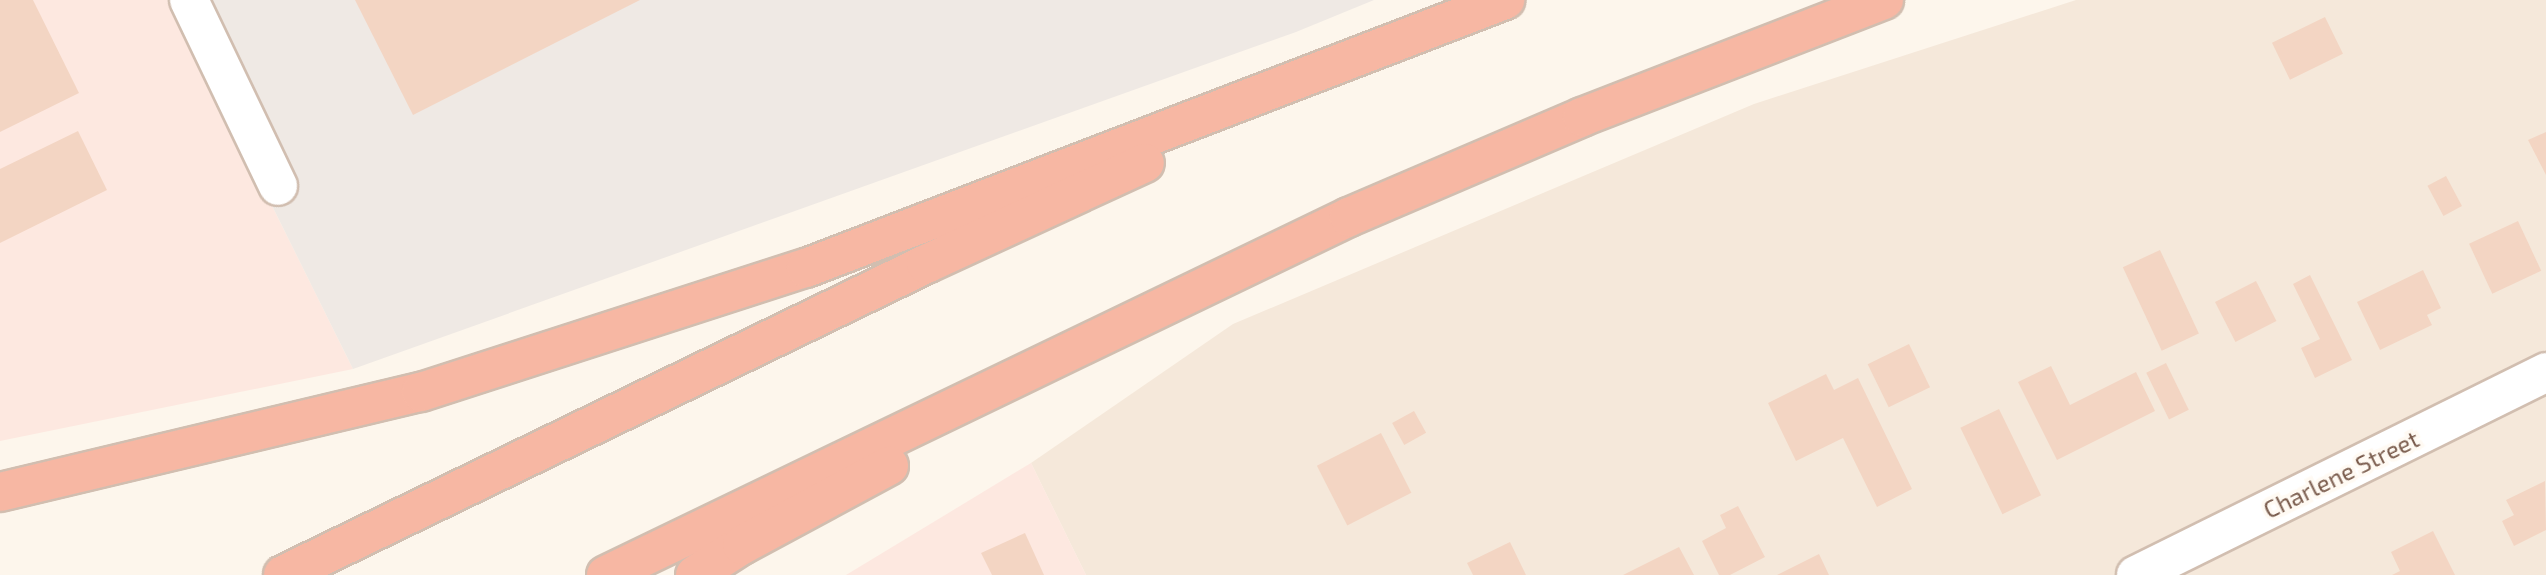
<!DOCTYPE html>
<style>
body{margin:0}
#map{position:relative;width:2546px;height:575px;overflow:hidden;background:#fdf6ec;font-family:"Exo 2",sans-serif}
div>[style]{position:absolute}
.residential>*{inset:0;background:#f5e8da}
.commercial>*{inset:0;background:#fde8e0}
.industrial>*{inset:0;background:#efe9e4}
.building>*{inset:0;background:#f3d5c3;transform-origin:0 0}
.roads{filter:drop-shadow(2px 0 #d1beb0) drop-shadow(-2px 0 #d1beb0) drop-shadow(0 2px #d1beb0) drop-shadow(0 -2px #d1beb0)}
.minor>*{height:38px;margin:-19px;padding:0 19px;transform-origin:19px;border-radius:19px;background:#fff}
.highway>*{height:38px;margin:-19px;padding:0 19px;transform-origin:19px;border-radius:19px;background:#f7b7a3}
span{translate:-50% -50%;white-space:nowrap;text-align:center;line-height:1.15;-webkit-text-stroke:7px #fffaf3;paint-order:stroke}
.street-label{font-size:24px;color:#7a5c4d}
</style>
<div id="map">
<div class="residential">
<i style="clip-path:polygon(2076px 0,2546px 0,2546px 575px,1086px 575px,1031px 463px,1233px 324px,1754px 104px)"></i>
</div>
<div class="commercial">
<i style="clip-path:polygon(0 0,170px 0,353px 369px,0 441px)"></i>
<i style="clip-path:polygon(1031px 463px,1086px 575px,846px 575px)"></i>
</div>
<div class="industrial">
<i style="clip-path:polygon(170px 0,1374px 0,1296px 32px,353px 369px)"></i>
</div>
<div class="building">
<i style="clip-path:polygon(0 0,33px 0,79px 93px,0 132px)"></i>
<i style="clip-path:polygon(355px 0,640px 0,413px 115px)"></i>
<i style="left:2325px;top:17px;width:41px;height:59px;rotate:64deg"></i>
<i style="clip-path:polygon(78px 131px,107px 190px,0 243px,0 169px)"></i>
<i style="clip-path:polygon(2546px 132px,2546px 175px,2528px 140px)"></i>
<i style="left:2446px;top:176px;width:34px;height:21px;rotate:62deg"></i>
<i style="left:2518px;top:221px;width:55px;height:54px;rotate:65deg"></i>
<i style="left:2160px;top:250px;width:92px;height:41px;rotate:65deg"></i>
<i style="clip-path:polygon(2423px 270px,2441px 308px,2427px 315px,2432px 325px,2380px 350px,2357px 302px)"></i>
<i style="clip-path:polygon(2310px 275px,2352px 360px,2315px 378px,2301px 348px,2320px 339px,2293px 284px)"></i>
<i style="left:2256px;top:281px;width:45px;height:46px;rotate:63deg"></i>
<i style="left:1909px;top:344px;width:48px;height:46px;rotate:64deg"></i>
<i style="left:2166px;top:363px;width:52px;height:22px;rotate:64deg"></i>
<i style="clip-path:polygon(2051px 366px,2070px 405px,2136px 372px,2155px 411px,2057px 460px,2018px 382px)"></i>
<i style="clip-path:polygon(1826px 374px,1834px 390px,1858px 378px,1912px 489px,1877px 507px,1843px 438px,1796px 461px,1768px 403px)"></i>
<i style="left:1999px;top:409px;width:96px;height:43px;rotate:64deg"></i>
<i style="left:1414px;top:411px;width:25px;height:25px;rotate:61deg"></i>
<i style="left:1381px;top:433px;width:67px;height:72px;rotate:63deg"></i>
<i style="clip-path:polygon(2545px 481px,2546px 530px,2514px 546px,2502px 521px,2514px 515px,2506px 500px)"></i>
<i style="clip-path:polygon(1738px 506px,1765px 557px,1730px 575px,1719px 575px,1702px 541px,1726px 528px,1720px 515px)"></i>
<i style="clip-path:polygon(2433px 531px,2455px 575px,2392px 575px,2400px 571px,2391px 552px)"></i>
<i style="clip-path:polygon(1025px 533px,1044px 575px,992px 575px,981px 553px)"></i>
<i style="clip-path:polygon(1510px 542px,1526px 575px,1473px 575px,1467px 563px)"></i>
<i style="clip-path:polygon(1679px 547px,1694px 575px,1623px 575px)"></i>
<i style="clip-path:polygon(1819px 554px,1829px 575px,1777px 575px)"></i>
</div>
<div class="roads">
<div class="minor">
<i style="left:189px;top:0;width:206px;rotate:64.4deg"></i>
<i style="left:2136px;top:575px;width:458px;rotate:-26.3deg"></i>
</div>
<div class="highway">
<i style="left:0;top:492px;width:433px;rotate:-13.4deg"></i>
<i style="left:421px;top:392px;width:404px;rotate:-17.9deg"></i>
<i style="left:806px;top:268px;width:749px;rotate:-20.98deg"></i>
<i style="left:283px;top:575px;width:714px;rotate:-25.81deg"></i>
<i style="left:926px;top:264px;width:241px;rotate:-24.8deg"></i>
<i style="left:606px;top:575px;width:825px;rotate:-25.73deg"></i>
<i style="left:1349px;top:217px;width:254px;rotate:-23.2deg"></i>
<i style="left:1582px;top:117px;width:324px;rotate:-21.2deg"></i>
<i style="left:695px;top:575px;width:56px;rotate:-32.6deg"></i>
<i style="left:742px;top:545px;width:167px;rotate:-28.3deg"></i>
</div>
</div>
<div class="street-label">
<span style="left:2341px;top:474px;rotate:-26deg">Charlene Street</span>
</div>
</div>
